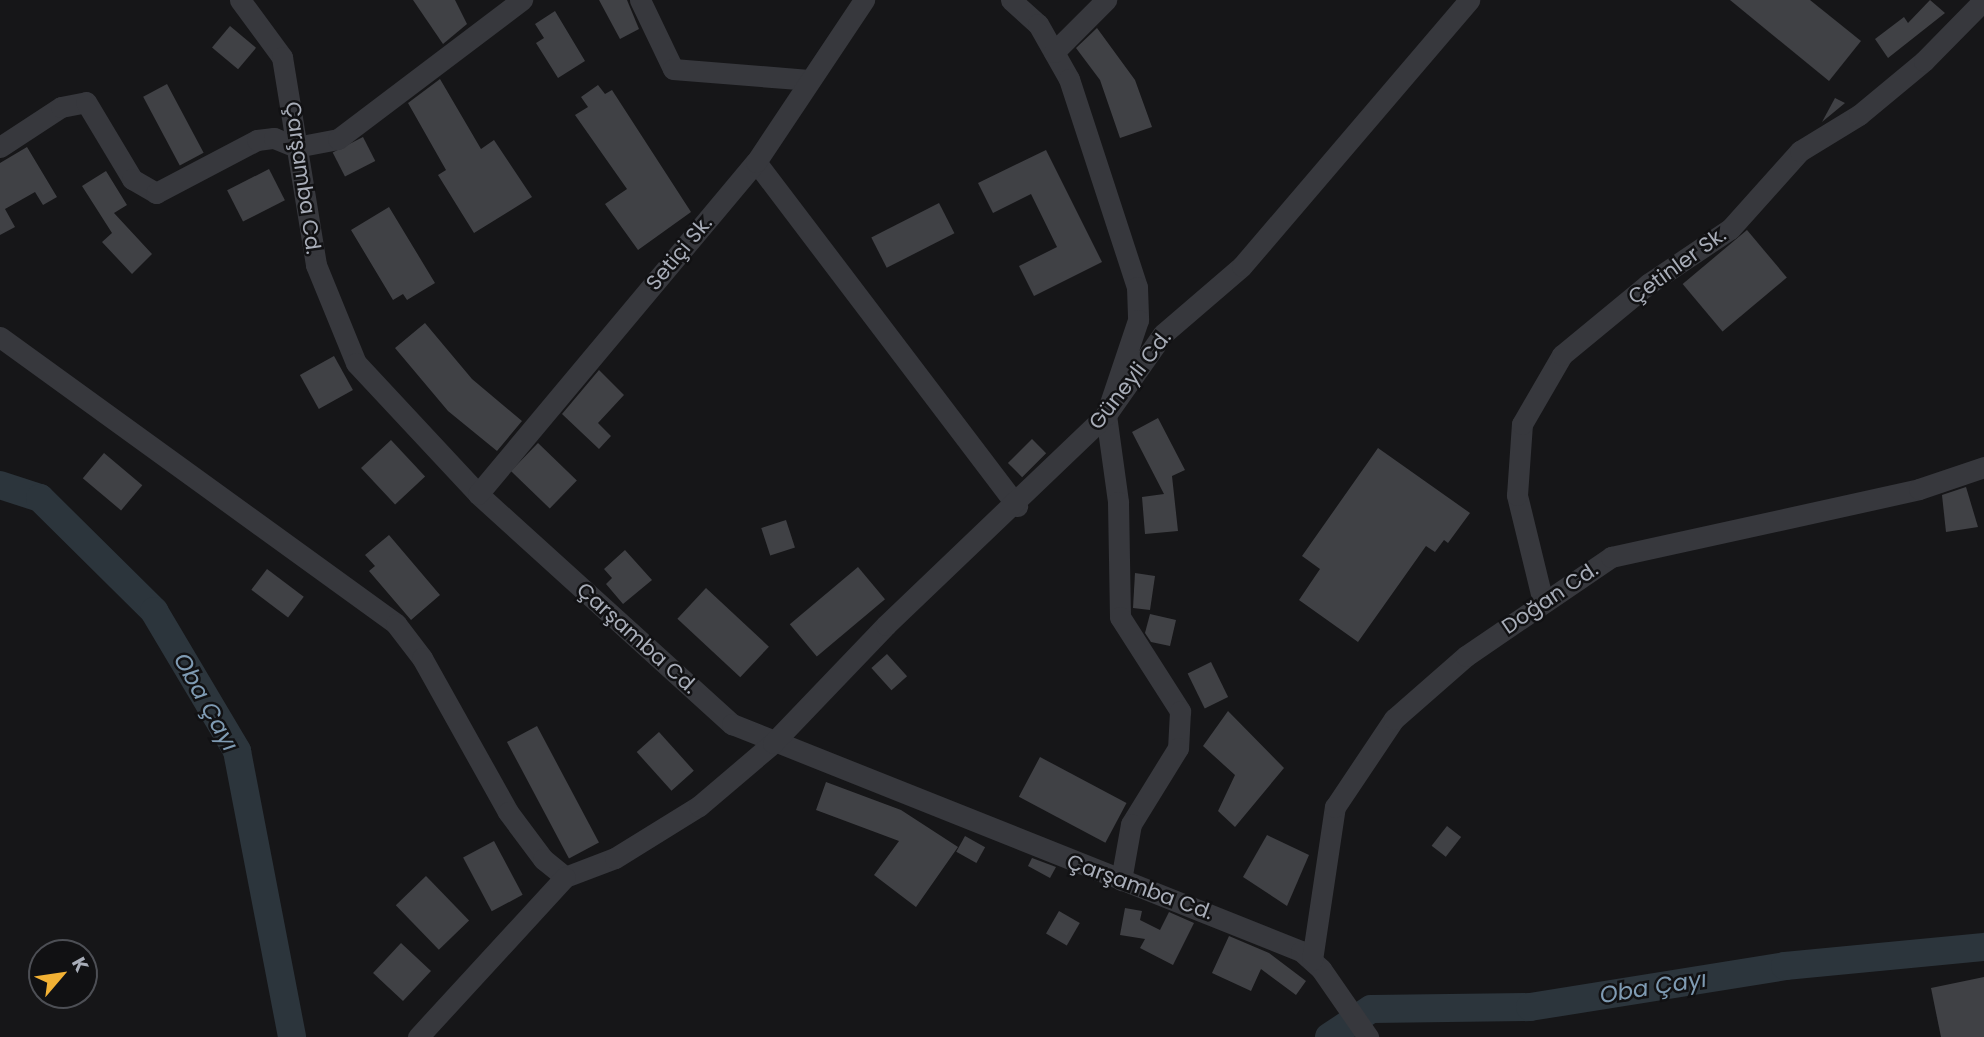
<!DOCTYPE html>
<meta charset="utf-8">
<style>
body{margin:0}
#map{position:relative;width:1984px;height:1037px;overflow:hidden;background:#161618;font-family:Poppins,sans-serif}
div>[style]{position:absolute}
.river>*{height:28px;margin:-14px;padding:0 14px;transform-origin:14px;border-radius:14px;background:#2c353c}
.building>*{inset:0;background:#404145;transform-origin:0 0}
.minor>*{height:21px;margin:-10.5px;padding:0 10.5px;transform-origin:10.5px;border-radius:10.5px;background:#37383d}
span{translate:-50% -50%;white-space:nowrap;text-align:center;line-height:1.15;-webkit-text-stroke:5px #111113;paint-order:stroke}
.street-label{font-size:21px;color:#a8adb8}
.water-label{font-size:23px;color:#7f9bb3;font-style:italic}
.north{position:absolute;left:28px;top:939px;width:70px;height:70px;box-sizing:border-box;background:#111113;border:2px solid #4d4f55;border-radius:50%;rotate:61deg;font-size:19px;font-weight:700;line-height:28px;text-align:center;color:#a8adb8}
.north::after{content:'';display:block;margin:auto;width:24px;height:32px;background:#f2b134;clip-path:polygon(50% 0,100% 100%,50% 72%,0 100%)}
</style>
<div id="map">
<div class="river">
<i style="left:0;top:485px;width:42px;rotate:18deg"></i>
<i style="left:40px;top:498px;width:161px;rotate:44.7deg"></i>
<i style="left:154px;top:611px;width:163px;rotate:59.3deg"></i>
<i style="left:237px;top:751px;width:291px;rotate:79.1deg"></i>
<i style="left:1329px;top:1037px;width:50px;rotate:-33.7deg"></i>
<i style="left:1371px;top:1009px;width:159px;rotate:-0.7deg"></i>
<i style="left:1530px;top:1007px;width:258px;rotate:-9.1deg"></i>
<i style="left:1785px;top:966px;width:200px;rotate:-5.5deg"></i>
</div>
<div class="building">
<i style="clip-path:polygon(413px 0,455px 0,467px 24px,443px 44px)"></i>
<i style="clip-path:polygon(599px 0,627px 0,639px 29px,620px 39px)"></i>
<i style="clip-path:polygon(1730px 0,1810px 0,1861px 41px,1829px 81px)"></i>
<i style="clip-path:polygon(1930px 0,1945px 13px,1888px 58px,1875px 39px,1904px 17px,1908px 23px)"></i>
<i style="clip-path:polygon(555px 11px,585px 61px,558px 78px,536px 43px,544px 38px,535px 24px)"></i>
<i style="left:230px;top:26px;width:34px;height:28px;rotate:40deg"></i>
<i style="clip-path:polygon(1097px 28px,1135px 80px,1152px 127px,1120px 138px,1100px 80px,1076px 48px)"></i>
<i style="clip-path:polygon(440px 79px,481px 149px,494px 140px,532px 197px,474px 233px,438px 175px,446px 170px,408px 103px)"></i>
<i style="left:167px;top:84px;width:78px;height:27px;rotate:62deg"></i>
<i style="clip-path:polygon(598px 85px,605px 94px,612px 90px,691px 212px,638px 250px,605px 204px,627px 189px,575px 115px,588px 107px,581px 97px)"></i>
<i style="clip-path:polygon(1835px 98px,1845px 103px,1822px 122px)"></i>
<i style="left:363px;top:137px;width:27px;height:34px;rotate:63deg"></i>
<i style="clip-path:polygon(27px 147px,57px 197px,43px 205px,35px 192px,5px 209px,15px 227px,0 235px,0 163px)"></i>
<i style="clip-path:polygon(1046px 150px,1102px 262px,1034px 296px,1019px 266px,1057px 247px,1031px 194px,993px 213px,978px 183px)"></i>
<i style="left:269px;top:169px;width:35px;height:47px;rotate:63deg"></i>
<i style="clip-path:polygon(106px 171px,127px 205px,114px 213px,152px 254px,132px 274px,102px 242px,112px 233px,82px 186px)"></i>
<i style="left:939px;top:203px;width:34px;height:76px;rotate:63deg"></i>
<i style="clip-path:polygon(389px 207px,435px 283px,407px 300px,403px 294px,393px 300px,351px 230px)"></i>
<i style="left:1747px;top:230px;width:62px;height:84px;rotate:50deg"></i>
<i style="clip-path:polygon(425px 323px,472px 379px,522px 421px,497px 451px,448px 411px,395px 348px)"></i>
<i style="left:334px;top:356px;width:39px;height:39px;rotate:61deg"></i>
<i style="clip-path:polygon(599px 370px,624px 395px,598px 423px,611px 436px,599px 449px,562px 414px)"></i>
<i style="clip-path:polygon(1158px 418px,1185px 470px,1172px 476px,1178px 531px,1145px 534px,1142px 497px,1164px 494px,1132px 432px)"></i>
<i style="left:1032px;top:439px;width:20px;height:34px;rotate:45deg"></i>
<i style="left:391px;top:440px;width:50px;height:41px;rotate:47deg"></i>
<i style="left:538px;top:443px;width:54px;height:39px;rotate:44deg"></i>
<i style="clip-path:polygon(1378px 448px,1470px 513px,1448px 543px,1444px 540px,1435px 552px,1426px 546px,1358px 642px,1299px 600px,1320px 569px,1302px 556px)"></i>
<i style="left:104px;top:453px;width:50px;height:33px;rotate:40deg"></i>
<i style="clip-path:polygon(1966px 487px,1978px 527px,1946px 532px,1942px 495px)"></i>
<i style="left:786px;top:520px;width:29px;height:26px;rotate:72deg"></i>
<i style="clip-path:polygon(389px 535px,440px 595px,411px 620px,369px 571px,375px 566px,365px 555px)"></i>
<i style="clip-path:polygon(625px 550px,652px 580px,623px 604px,606px 584px,612px 578px,604px 569px)"></i>
<i style="left:858px;top:567px;width:42px;height:89px;rotate:50deg"></i>
<i style="left:267px;top:569px;width:46px;height:26px;rotate:37deg"></i>
<i style="clip-path:polygon(1135px 573px,1155px 576px,1150px 610px,1133px 608px)"></i>
<i style="left:706px;top:588px;width:86px;height:42px;rotate:43deg"></i>
<i style="clip-path:polygon(1150px 614px,1176px 620px,1170px 646px,1151px 642px,1145px 633px)"></i>
<i style="left:887px;top:654px;width:30px;height:21px;rotate:48deg"></i>
<i style="left:1211px;top:662px;width:39px;height:26px;rotate:64deg"></i>
<i style="clip-path:polygon(1228px 711px,1284px 768px,1235px 827px,1218px 811px,1235px 775px,1203px 746px)"></i>
<i style="left:537px;top:726px;width:132px;height:34px;rotate:62deg"></i>
<i style="left:659px;top:732px;width:52px;height:30px;rotate:48deg"></i>
<i style="left:1040px;top:757px;width:98px;height:45px;rotate:28deg"></i>
<i style="clip-path:polygon(826px 782px,901px 810px,958px 847px,916px 907px,874px 875px,899px 841px,816px 810px)"></i>
<i style="left:1447px;top:826px;width:18px;height:25px;rotate:38deg"></i>
<i style="clip-path:polygon(1267px 835px,1309px 855px,1287px 906px,1243px 877px)"></i>
<i style="left:965px;top:836px;width:23px;height:18px;rotate:29deg"></i>
<i style="left:494px;top:841px;width:61px;height:35px;rotate:62deg"></i>
<i style="clip-path:polygon(1032px 858px,1056px 867px,1050px 878px,1028px 866px)"></i>
<i style="left:426px;top:876px;width:62px;height:42px;rotate:46deg"></i>
<i style="clip-path:polygon(1125px 908px,1142px 911px,1140px 920px,1160px 930px,1169px 912px,1194px 923px,1173px 965px,1140px 948px,1145px 939px,1120px 935px)"></i>
<i style="left:1059px;top:911px;width:24px;height:26px;rotate:30deg"></i>
<i style="clip-path:polygon(1229px 936px,1269px 953px,1306px 981px,1296px 995px,1261px 969px,1251px 991px,1212px 973px)"></i>
<i style="left:401px;top:943px;width:41px;height:41px;rotate:43deg"></i>
<i style="clip-path:polygon(1984px 977px,1984px 1037px,1941px 1037px,1931px 988px)"></i>
</div>
<div class="minor">
<i style="left:240px;top:0;width:71px;rotate:53.6deg"></i>
<i style="left:282px;top:57px;width:211px;rotate:80.7deg"></i>
<i style="left:316px;top:265px;width:106px;rotate:67.8deg"></i>
<i style="left:356px;top:363px;width:179px;rotate:47deg"></i>
<i style="left:478px;top:494px;width:343px;rotate:42.2deg"></i>
<i style="left:732px;top:724px;width:613px;rotate:21.75deg"></i>
<i style="left:1301px;top:951px;width:27px;rotate:42deg"></i>
<i style="left:1321px;top:969px;width:83px;rotate:55.3deg"></i>
<i style="left:640px;top:0;width:76px;rotate:64.4deg"></i>
<i style="left:673px;top:69px;width:136px;rotate:4.6deg"></i>
<i style="left:1011px;top:0;width:36px;rotate:42deg"></i>
<i style="left:1038px;top:24px;width:63px;rotate:60.6deg"></i>
<i style="left:1069px;top:79px;width:219px;rotate:71.9deg"></i>
<i style="left:1137px;top:287px;width:33px;rotate:88deg"></i>
<i style="left:1138px;top:320px;width:100px;rotate:108.6deg"></i>
<i style="left:1106px;top:415px;width:88px;rotate:82.1deg"></i>
<i style="left:1118px;top:502px;width:115px;rotate:89deg"></i>
<i style="left:1120px;top:617px;width:112px;rotate:57.4deg"></i>
<i style="left:1180px;top:711px;width:37px;rotate:93deg"></i>
<i style="left:1178px;top:748px;width:89px;rotate:121.7deg"></i>
<i style="left:1131px;top:824px;width:57px;rotate:100.1deg"></i>
<i style="left:1054px;top:52px;width:74px;rotate:-45deg"></i>
<i style="left:0;top:147px;width:73px;rotate:-33.3deg"></i>
<i style="left:61px;top:107px;width:25px;rotate:-11deg"></i>
<i style="left:86px;top:102px;width:90px;rotate:59.1deg"></i>
<i style="left:132px;top:179px;width:28px;rotate:30deg"></i>
<i style="left:156px;top:193px;width:114px;rotate:-27.7deg"></i>
<i style="left:257px;top:140px;width:17px;rotate:-7deg"></i>
<i style="left:274px;top:138px;width:24px;rotate:22deg"></i>
<i style="left:296px;top:147px;width:43px;rotate:-10.8deg"></i>
<i style="left:338px;top:139px;width:231px;rotate:-37.1deg"></i>
<i style="left:756px;top:162px;width:432px;rotate:52.8deg"></i>
<i style="left:0;top:337px;width:489px;rotate:35.9deg"></i>
<i style="left:396px;top:624px;width:43px;rotate:52.6deg"></i>
<i style="left:422px;top:658px;width:176px;rotate:60.8deg"></i>
<i style="left:508px;top:812px;width:59px;rotate:53.3deg"></i>
<i style="left:543px;top:859px;width:28px;rotate:39deg"></i>
<i style="left:565px;top:877px;width:53px;rotate:-20.8deg"></i>
<i style="left:615px;top:858px;width:99px;rotate:-31.8deg"></i>
<i style="left:699px;top:806px;width:97px;rotate:-40.4deg"></i>
<i style="left:773px;top:743px;width:163px;rotate:-46.2deg"></i>
<i style="left:886px;top:625px;width:304px;rotate:-43.7deg"></i>
<i style="left:1106px;top:415px;width:99px;rotate:-54.9deg"></i>
<i style="left:1163px;top:334px;width:104px;rotate:-40.7deg"></i>
<i style="left:1242px;top:266px;width:350px;rotate:-49.5deg"></i>
<i style="left:478px;top:494px;width:433px;rotate:-50.1deg"></i>
<i style="left:756px;top:162px;width:195px;rotate:-56.3deg"></i>
<i style="left:1543px;top:602px;width:110px;rotate:-103.7deg"></i>
<i style="left:1517px;top:495px;width:71px;rotate:-86deg"></i>
<i style="left:1522px;top:424px;width:80px;rotate:-59.9deg"></i>
<i style="left:1562px;top:355px;width:112px;rotate:-39.5deg"></i>
<i style="left:1648px;top:284px;width:99px;rotate:-33.9deg"></i>
<i style="left:1730px;top:229px;width:105px;rotate:-48.1deg"></i>
<i style="left:1800px;top:151px;width:69px;rotate:-31.4deg"></i>
<i style="left:1859px;top:115px;width:85px;rotate:-39.7deg"></i>
<i style="left:1924px;top:61px;width:86px;rotate:-45.5deg"></i>
<i style="left:1312px;top:960px;width:155px;rotate:-81.5deg"></i>
<i style="left:1335px;top:807px;width:106px;rotate:-56.2deg"></i>
<i style="left:1394px;top:719px;width:96px;rotate:-41.2deg"></i>
<i style="left:1466px;top:656px;width:176px;rotate:-34.3deg"></i>
<i style="left:1611px;top:557px;width:315px;rotate:-12.4deg"></i>
<i style="left:1919px;top:489px;width:69px;rotate:-18.7deg"></i>
<i style="left:418px;top:1037px;width:217px;rotate:-47.4deg"></i>
</div>
<div class="street-label">
<span style="left:303px;top:178px;rotate:82deg">Çarşamba Cd.</span>
<span style="left:679px;top:253px;rotate:-50deg">Setiçi Sk.</span>
<span style="left:1677px;top:266px;rotate:-36deg">Çetinler Sk.</span>
<span style="left:1130px;top:380px;rotate:-52deg">Güneyli Cd.</span>
<span style="left:1550px;top:598px;rotate:-34deg">Doğan Cd.</span>
<span style="left:637px;top:638px;rotate:42deg">Çarşamba Cd.</span>
<span style="left:1140px;top:887px;rotate:20deg">Çarşamba Cd.</span>
</div>
<div class="water-label">
<span style="left:206px;top:702px;rotate:61deg">Oba Çayı</span>
<span style="left:1653px;top:987px;rotate:-9deg">Oba Çayı</span>
</div>
<div class="north">K</div>
</div>
